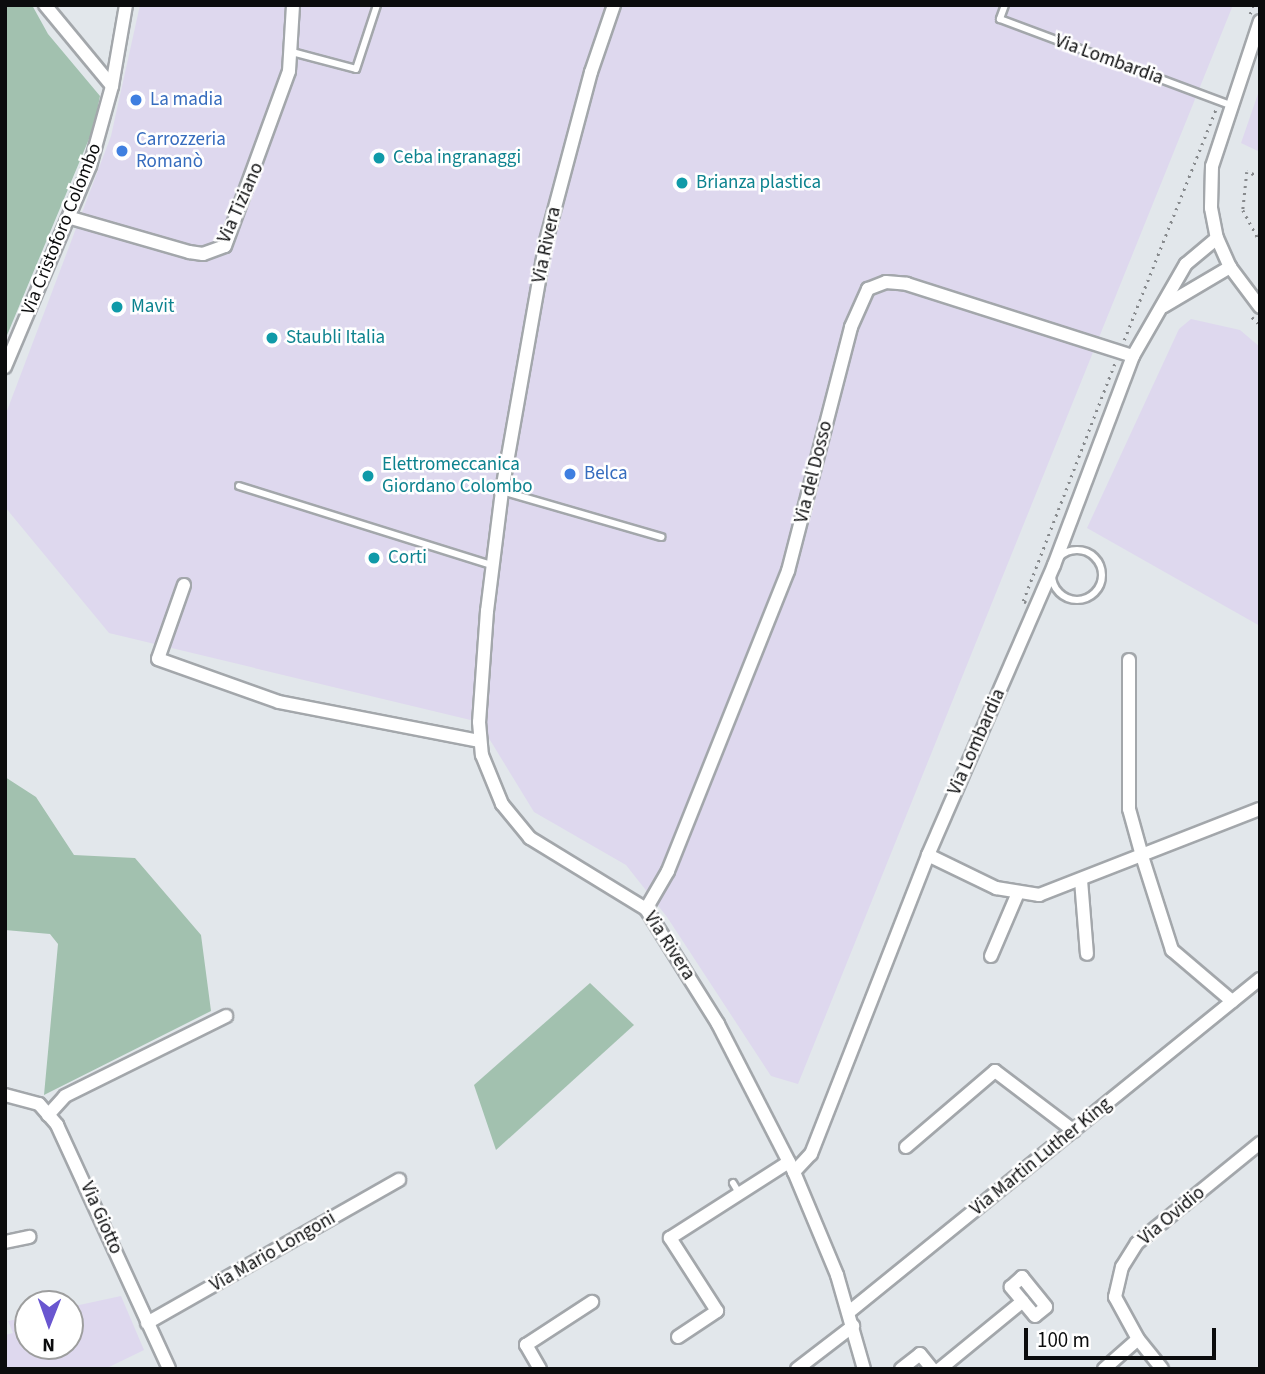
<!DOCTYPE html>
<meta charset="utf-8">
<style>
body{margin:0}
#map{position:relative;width:1265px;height:1374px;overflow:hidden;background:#e2e7eb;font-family:"Source Sans 3",sans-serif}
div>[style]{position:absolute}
.industrial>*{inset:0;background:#ded8ee}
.green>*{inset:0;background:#a2c1af}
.path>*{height:2.5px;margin-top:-1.25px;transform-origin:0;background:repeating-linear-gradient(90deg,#878a8d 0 2px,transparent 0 7px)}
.roads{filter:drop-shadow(2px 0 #a3a7ab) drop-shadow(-2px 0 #a3a7ab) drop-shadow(0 2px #a3a7ab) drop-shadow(0 -2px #a3a7ab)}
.lane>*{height:6px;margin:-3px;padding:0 3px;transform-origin:3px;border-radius:3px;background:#fff}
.lane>.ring{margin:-3px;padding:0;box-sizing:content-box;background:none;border:6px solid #fff;border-radius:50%}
.street>*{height:12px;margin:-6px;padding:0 6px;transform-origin:6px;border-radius:6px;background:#fff}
.dots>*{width:19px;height:19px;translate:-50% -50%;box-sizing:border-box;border:4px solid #fff;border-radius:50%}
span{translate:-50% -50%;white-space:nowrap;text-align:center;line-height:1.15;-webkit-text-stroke:5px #fff;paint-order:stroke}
.street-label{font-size:19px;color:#0b0c0d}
.shop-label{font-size:19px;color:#366cbe}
.left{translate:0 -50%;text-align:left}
.culture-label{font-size:19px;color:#0d838f}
.frame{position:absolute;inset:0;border:7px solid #0b0c0d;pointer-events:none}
.north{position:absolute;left:14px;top:1290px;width:70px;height:70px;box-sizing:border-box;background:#fff;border:2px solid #9d9e9e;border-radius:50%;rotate:181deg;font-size:19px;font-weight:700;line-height:28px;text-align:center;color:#0b0c0d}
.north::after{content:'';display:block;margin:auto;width:24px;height:32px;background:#6956d0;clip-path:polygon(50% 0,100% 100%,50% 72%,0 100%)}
.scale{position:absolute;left:1024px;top:1328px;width:192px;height:32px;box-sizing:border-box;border:4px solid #0b0c0d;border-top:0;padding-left:9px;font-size:21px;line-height:24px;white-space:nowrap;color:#0b0c0d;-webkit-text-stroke:5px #fff;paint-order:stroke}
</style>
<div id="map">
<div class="industrial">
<i style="clip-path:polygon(140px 5px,1233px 5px,798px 1084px,771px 1076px,667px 917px,626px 865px,534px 812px,479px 722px,109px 633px,5px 507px,5px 416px,111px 136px)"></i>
<i style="clip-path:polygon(1260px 88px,1260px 152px,1241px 143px)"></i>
<i style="clip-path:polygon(1191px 319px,1240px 330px,1260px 347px,1260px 626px,1087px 528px,1179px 329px)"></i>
<i style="clip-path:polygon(121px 1296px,144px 1350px,105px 1369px,5px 1369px,5px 1335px,13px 1333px,8px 1321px,28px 1317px,28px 1346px,70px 1346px,70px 1307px)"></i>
</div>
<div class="green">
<i style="clip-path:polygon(5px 5px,32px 5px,48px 34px,100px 96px,94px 127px,5px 340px)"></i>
<i style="clip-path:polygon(5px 777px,36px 797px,74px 855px,135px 858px,201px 935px,211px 1011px,44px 1095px,58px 944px,50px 934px,5px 930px)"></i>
<i style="clip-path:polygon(590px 983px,634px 1025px,496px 1150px,474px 1085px)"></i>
</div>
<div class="path">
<i style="left:1250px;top:14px;width:9px;rotate:-72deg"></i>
<i style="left:1260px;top:177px;width:14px;rotate:-159deg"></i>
<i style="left:1247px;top:172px;width:38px;rotate:96deg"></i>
<i style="left:1243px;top:210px;width:36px;rotate:62deg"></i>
<i style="left:1252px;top:317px;width:11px;rotate:45deg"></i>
<i style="left:1124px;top:340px;width:249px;rotate:-68.3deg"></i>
<i style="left:1026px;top:603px;width:4px;rotate:-146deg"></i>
<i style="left:1023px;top:601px;width:255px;rotate:-68.9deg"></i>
</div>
<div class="roads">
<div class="lane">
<i style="left:1005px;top:5px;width:15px;rotate:110deg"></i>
<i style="left:1000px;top:19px;width:246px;rotate:20.5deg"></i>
<i style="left:292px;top:52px;width:66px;rotate:14.9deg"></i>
<i style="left:356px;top:69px;width:67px;rotate:-71.8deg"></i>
<i style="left:239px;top:486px;width:264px;rotate:17.4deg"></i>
<i style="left:502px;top:491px;width:166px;rotate:16.1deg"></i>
<i class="ring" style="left:1052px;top:550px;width:44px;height:44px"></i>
<i style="left:733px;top:1183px;width:12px;rotate:59deg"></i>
</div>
<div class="street">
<i style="left:45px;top:5px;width:105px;rotate:50.4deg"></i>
<i style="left:614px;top:5px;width:71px;rotate:108.9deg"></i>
<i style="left:591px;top:72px;width:175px;rotate:104.9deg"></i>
<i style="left:546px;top:241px;width:254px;rotate:100deg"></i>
<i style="left:502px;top:491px;width:121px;rotate:97.1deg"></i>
<i style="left:487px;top:611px;width:111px;rotate:94.1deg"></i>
<i style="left:479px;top:722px;width:33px;rotate:85deg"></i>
<i style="left:482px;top:755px;width:53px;rotate:67.8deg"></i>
<i style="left:502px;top:804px;width:44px;rotate:50.5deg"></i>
<i style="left:530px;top:838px;width:136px;rotate:31.5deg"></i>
<i style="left:646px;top:909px;width:136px;rotate:57.9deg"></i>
<i style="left:718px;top:1024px;width:166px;rotate:62.8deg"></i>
<i style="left:794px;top:1172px;width:112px;rotate:67.3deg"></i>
<i style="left:837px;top:1275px;width:98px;rotate:74deg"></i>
<i style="left:1260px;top:21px;width:153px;rotate:108.3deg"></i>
<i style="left:1212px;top:166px;width:42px;rotate:91.4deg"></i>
<i style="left:1211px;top:208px;width:31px;rotate:79deg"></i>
<i style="left:1217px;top:238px;width:32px;rotate:66deg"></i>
<i style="left:1230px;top:267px;width:50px;rotate:53.1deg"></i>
<i style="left:71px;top:218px;width:123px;rotate:16.1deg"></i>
<i style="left:189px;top:252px;width:14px;rotate:8deg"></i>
<i style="left:203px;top:254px;width:23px;rotate:-20deg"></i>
<i style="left:225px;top:246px;width:186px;rotate:-69.9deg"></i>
<i style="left:289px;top:71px;width:66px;rotate:-86.5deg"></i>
<i style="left:1164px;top:306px;width:77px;rotate:-30.6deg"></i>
<i style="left:5px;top:367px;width:218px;rotate:-67.1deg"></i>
<i style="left:90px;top:166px;width:83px;rotate:-74.6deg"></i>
<i style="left:112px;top:86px;width:82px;rotate:-80.2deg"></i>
<i style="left:184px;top:585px;width:78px;rotate:109.4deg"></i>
<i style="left:158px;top:659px;width:128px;rotate:19.6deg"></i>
<i style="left:279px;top:702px;width:204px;rotate:11deg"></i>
<i style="left:1129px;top:660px;width:149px;rotate:90deg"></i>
<i style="left:1129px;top:809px;width:49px;rotate:74.5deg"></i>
<i style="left:1142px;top:856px;width:99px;rotate:72.3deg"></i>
<i style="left:1172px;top:950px;width:79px;rotate:40.4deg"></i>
<i style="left:928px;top:855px;width:76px;rotate:25.9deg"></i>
<i style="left:996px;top:888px;width:44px;rotate:9.2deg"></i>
<i style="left:1039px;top:895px;width:237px;rotate:-21.3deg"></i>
<i style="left:1081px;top:880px;width:74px;rotate:85.4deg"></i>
<i style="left:646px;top:909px;width:44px;rotate:-59.9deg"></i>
<i style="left:668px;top:871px;width:323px;rotate:-68.2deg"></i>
<i style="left:788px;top:571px;width:252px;rotate:-75.5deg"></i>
<i style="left:851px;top:327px;width:42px;rotate:-65.9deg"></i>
<i style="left:868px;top:289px;width:19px;rotate:-21deg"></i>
<i style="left:886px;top:282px;width:21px;rotate:5deg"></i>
<i style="left:907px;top:284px;width:237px;rotate:17.7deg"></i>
<i style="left:991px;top:956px;width:66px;rotate:-66.9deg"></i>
<i style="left:5px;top:1095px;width:35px;rotate:15deg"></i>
<i style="left:39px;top:1104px;width:28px;rotate:49deg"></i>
<i style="left:57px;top:1125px;width:268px;rotate:65.3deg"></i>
<i style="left:48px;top:1115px;width:25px;rotate:-48deg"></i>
<i style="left:65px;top:1096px;width:180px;rotate:-26.4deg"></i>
<i style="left:906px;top:1147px;width:117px;rotate:-40.5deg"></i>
<i style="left:995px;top:1071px;width:99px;rotate:37.2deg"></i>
<i style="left:794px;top:1172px;width:25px;rotate:-47deg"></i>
<i style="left:811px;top:1154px;width:321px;rotate:-68.6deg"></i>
<i style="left:928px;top:855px;width:316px;rotate:-66.5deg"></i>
<i style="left:1054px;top:565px;width:223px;rotate:-69.3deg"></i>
<i style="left:1133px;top:356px;width:106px;rotate:-60.1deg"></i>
<i style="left:1186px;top:264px;width:40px;rotate:-40deg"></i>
<i style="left:5px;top:1242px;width:25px;rotate:-12deg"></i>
<i style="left:1022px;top:1277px;width:38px;rotate:51deg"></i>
<i style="left:1046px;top:1307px;width:14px;rotate:141deg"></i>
<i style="left:1035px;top:1316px;width:38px;rotate:-130deg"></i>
<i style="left:1011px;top:1287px;width:15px;rotate:-42deg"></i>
<i style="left:849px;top:1312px;width:529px;rotate:-39.02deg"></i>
<i style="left:147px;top:1323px;width:290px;rotate:-29.6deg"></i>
<i style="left:678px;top:1337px;width:47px;rotate:-33.7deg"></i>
<i style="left:717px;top:1311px;width:87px;rotate:-122.8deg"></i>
<i style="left:670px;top:1238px;width:141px;rotate:-32.6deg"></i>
<i style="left:1138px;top:1339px;width:38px;rotate:51deg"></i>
<i style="left:540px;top:1369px;width:28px;rotate:-120deg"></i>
<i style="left:526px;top:1345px;width:79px;rotate:-33.1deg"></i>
<i style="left:797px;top:1369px;width:71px;rotate:-37.5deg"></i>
<i style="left:901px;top:1369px;width:24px;rotate:-38deg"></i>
<i style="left:920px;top:1354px;width:19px;rotate:51deg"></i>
<i style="left:940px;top:1369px;width:107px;rotate:-39.3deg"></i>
<i style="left:1104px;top:1369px;width:45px;rotate:-41.4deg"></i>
<i style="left:1138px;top:1339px;width:48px;rotate:-118.7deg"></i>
<i style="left:1115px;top:1297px;width:31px;rotate:-77deg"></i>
<i style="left:1122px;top:1267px;width:28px;rotate:-58deg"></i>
<i style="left:1137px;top:1243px;width:159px;rotate:-39.1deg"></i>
</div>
</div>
<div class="dots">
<i style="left:136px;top:100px;background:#3f7fe0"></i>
<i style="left:122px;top:151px;background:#3f7fe0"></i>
<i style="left:379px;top:158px;background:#0f9aa8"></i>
<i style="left:682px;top:183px;background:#0f9aa8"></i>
<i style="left:117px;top:307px;background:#0f9aa8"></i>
<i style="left:272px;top:338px;background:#0f9aa8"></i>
<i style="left:570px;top:474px;background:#3f7fe0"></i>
<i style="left:368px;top:476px;background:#0f9aa8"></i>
<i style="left:374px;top:558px;background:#0f9aa8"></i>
</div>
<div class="street-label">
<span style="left:1109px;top:60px;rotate:20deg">Via Lombardia</span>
<span style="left:241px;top:203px;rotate:-66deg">Via Tiziano</span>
<span style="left:62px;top:229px;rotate:-68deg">Via Cristoforo Colombo</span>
<span style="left:547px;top:245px;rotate:-78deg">Via Rivera</span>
<span style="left:814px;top:472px;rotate:-76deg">Via del Dosso</span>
<span style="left:977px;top:742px;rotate:-66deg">Via Lombardia</span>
<span style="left:669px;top:946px;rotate:57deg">Via Rivera</span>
<span style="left:1041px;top:1157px;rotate:-39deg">Via Martin Luther King</span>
<span style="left:1172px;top:1216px;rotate:-40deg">Via Ovidio</span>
<span style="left:101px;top:1218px;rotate:66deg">Via Giotto</span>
<span style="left:273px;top:1252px;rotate:-30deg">Via Mario Longoni</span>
</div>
<div class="shop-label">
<span class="left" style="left:150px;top:100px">La madia</span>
<span class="left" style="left:136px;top:151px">Carrozzeria<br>Romanò</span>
<span class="left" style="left:584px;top:474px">Belca</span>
</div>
<div class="culture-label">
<span class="left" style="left:393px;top:158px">Ceba ingranaggi</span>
<span class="left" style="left:696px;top:183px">Brianza plastica</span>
<span class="left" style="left:131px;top:307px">Mavit</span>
<span class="left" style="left:286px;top:338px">Staubli Italia</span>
<span class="left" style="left:382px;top:476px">Elettromeccanica<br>Giordano Colombo</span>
<span class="left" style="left:388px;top:558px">Corti</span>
</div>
<div class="frame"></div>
<div class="north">N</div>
<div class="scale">100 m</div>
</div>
